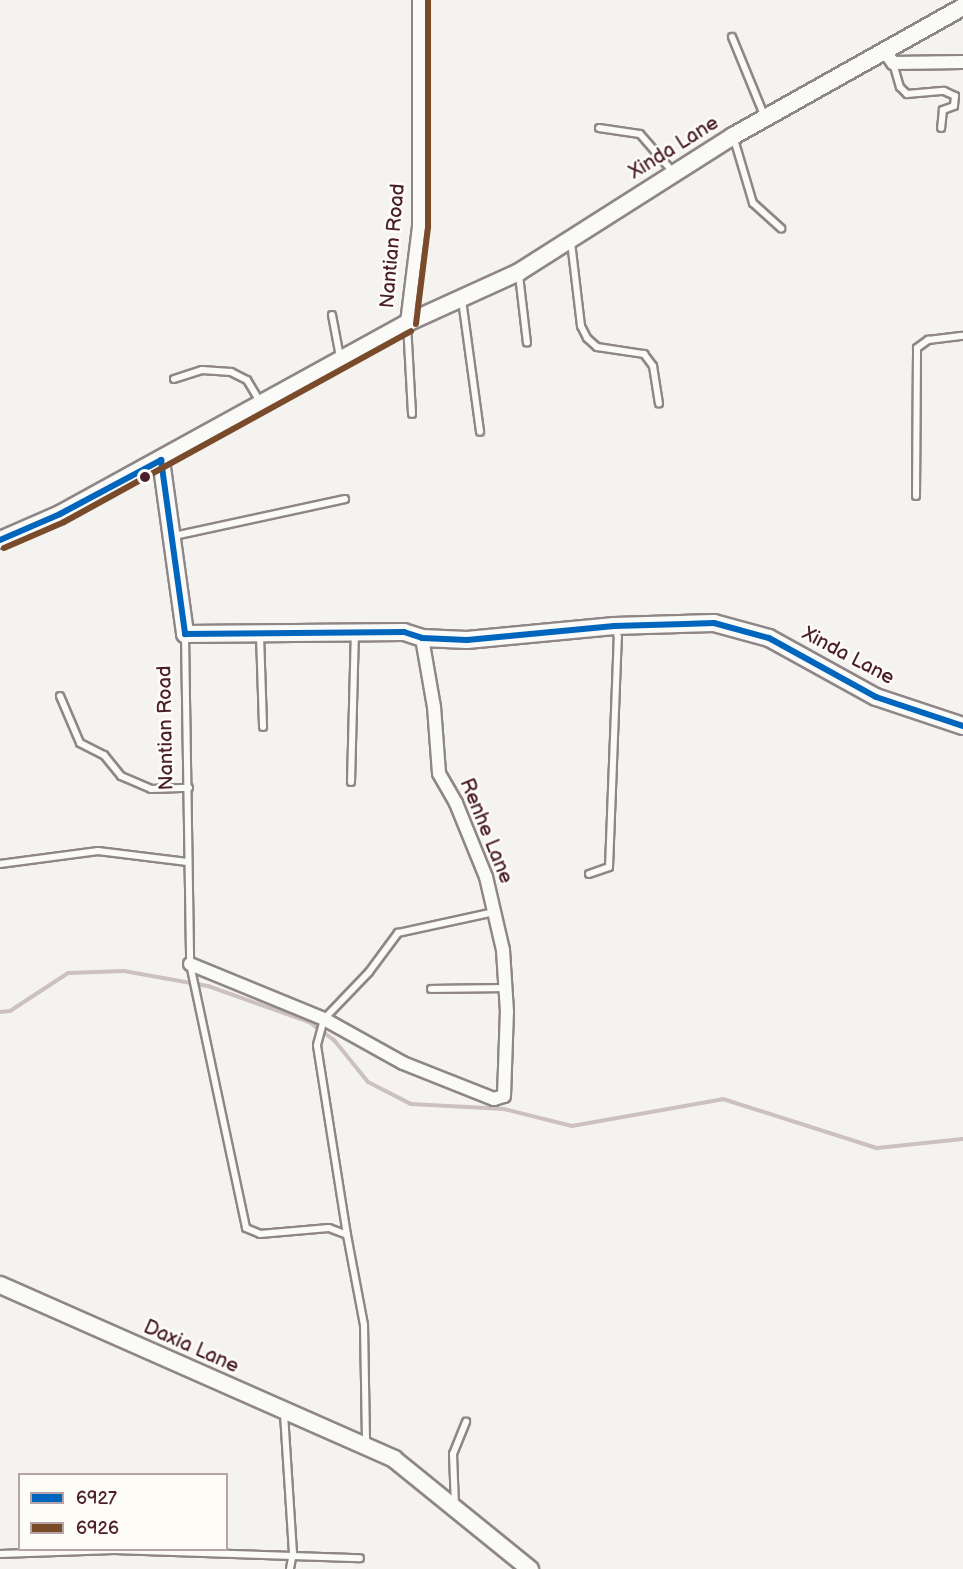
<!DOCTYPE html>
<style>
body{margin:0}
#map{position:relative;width:963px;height:1569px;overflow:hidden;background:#f5f3f0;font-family:"Balsamiq Sans",sans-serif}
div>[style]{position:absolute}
.stream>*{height:4px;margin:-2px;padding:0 2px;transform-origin:2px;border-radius:2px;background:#ccc1c0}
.roads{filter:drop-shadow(2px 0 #8f8687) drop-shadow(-2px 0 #8f8687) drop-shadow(0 2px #8f8687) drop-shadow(0 -2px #8f8687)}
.lane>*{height:6px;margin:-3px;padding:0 3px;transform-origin:3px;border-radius:3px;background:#fafaf8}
.street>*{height:12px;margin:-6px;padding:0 6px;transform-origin:6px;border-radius:6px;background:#fafaf8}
.secondary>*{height:16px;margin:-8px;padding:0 8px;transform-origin:8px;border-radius:8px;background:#fafaf8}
.bus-1>*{height:6px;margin:-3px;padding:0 3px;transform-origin:3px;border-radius:3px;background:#0065bd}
.bus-2>*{height:6px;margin:-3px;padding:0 3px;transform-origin:3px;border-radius:3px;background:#7a4b2a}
.dots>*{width:16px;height:16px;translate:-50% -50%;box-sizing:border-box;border:3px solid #fdfcf7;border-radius:50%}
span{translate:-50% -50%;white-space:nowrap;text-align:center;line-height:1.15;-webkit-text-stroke:5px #fdfcf7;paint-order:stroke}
.street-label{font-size:20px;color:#4a1f2b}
.legend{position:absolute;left:18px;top:1473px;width:210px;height:78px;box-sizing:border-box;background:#fdfcf7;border:2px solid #b5a4a5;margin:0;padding:8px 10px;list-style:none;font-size:18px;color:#4a1f2b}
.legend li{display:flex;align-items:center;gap:12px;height:30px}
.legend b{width:30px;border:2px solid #b5a4a5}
</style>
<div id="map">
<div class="stream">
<i style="left:0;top:1012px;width:10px;rotate:-6deg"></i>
<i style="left:10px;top:1011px;width:69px;rotate:-33.2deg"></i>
<i style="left:68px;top:973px;width:56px;rotate:-2deg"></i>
<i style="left:124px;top:971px;width:85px;rotate:10.1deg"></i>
<i style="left:208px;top:986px;width:107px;rotate:19.6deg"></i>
<i style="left:309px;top:1022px;width:31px;rotate:36deg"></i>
<i style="left:334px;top:1040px;width:54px;rotate:51deg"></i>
<i style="left:368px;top:1082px;width:48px;rotate:27.1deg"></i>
<i style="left:411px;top:1104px;width:93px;rotate:3.1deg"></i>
<i style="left:504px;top:1109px;width:70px;rotate:14deg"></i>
<i style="left:572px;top:1126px;width:153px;rotate:-10.1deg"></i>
<i style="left:723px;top:1099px;width:162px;rotate:17.7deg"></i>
<i style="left:877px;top:1148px;width:86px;rotate:-6deg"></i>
</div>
<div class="roads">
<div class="lane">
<i style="left:732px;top:37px;width:84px;rotate:67.7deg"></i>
<i style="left:893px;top:63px;width:25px;rotate:74deg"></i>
<i style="left:900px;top:87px;width:10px;rotate:45deg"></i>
<i style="left:907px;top:94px;width:37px;rotate:-5deg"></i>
<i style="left:944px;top:91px;width:12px;rotate:24deg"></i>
<i style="left:955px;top:96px;width:10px;rotate:96deg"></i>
<i style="left:954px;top:106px;width:12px;rotate:160deg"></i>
<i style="left:943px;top:110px;width:18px;rotate:96deg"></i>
<i style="left:599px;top:128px;width:41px;rotate:8.3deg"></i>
<i style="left:640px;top:134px;width:50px;rotate:49deg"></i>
<i style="left:734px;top:139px;width:67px;rotate:73.5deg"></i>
<i style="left:753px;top:203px;width:38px;rotate:42deg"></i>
<i style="left:571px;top:242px;width:85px;rotate:83.2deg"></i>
<i style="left:581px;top:326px;width:13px;rotate:63deg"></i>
<i style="left:587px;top:338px;width:13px;rotate:42deg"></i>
<i style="left:597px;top:347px;width:48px;rotate:8.5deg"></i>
<i style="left:644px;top:354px;width:15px;rotate:53deg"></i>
<i style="left:653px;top:366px;width:38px;rotate:81deg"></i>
<i style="left:519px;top:275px;width:68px;rotate:83.3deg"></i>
<i style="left:462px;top:300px;width:133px;rotate:82.2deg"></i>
<i style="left:332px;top:315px;width:43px;rotate:79.2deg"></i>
<i style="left:407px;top:324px;width:90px;rotate:86.8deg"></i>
<i style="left:174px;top:379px;width:29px;rotate:-18deg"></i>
<i style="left:202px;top:370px;width:29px;rotate:4deg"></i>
<i style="left:231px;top:372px;width:18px;rotate:27deg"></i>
<i style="left:247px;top:380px;width:27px;rotate:59deg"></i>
<i style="left:916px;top:496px;width:148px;rotate:-89.6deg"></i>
<i style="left:917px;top:348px;width:14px;rotate:-36deg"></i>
<i style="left:928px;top:340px;width:35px;rotate:-7deg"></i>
<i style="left:174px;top:536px;width:175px;rotate:-12.2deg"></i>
<i style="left:185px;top:635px;width:329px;rotate:89.1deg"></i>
<i style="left:190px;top:964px;width:270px;rotate:78deg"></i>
<i style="left:246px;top:1228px;width:15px;rotate:23deg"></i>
<i style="left:260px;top:1234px;width:69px;rotate:-5deg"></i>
<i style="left:329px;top:1228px;width:19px;rotate:21deg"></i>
<i style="left:347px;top:1235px;width:92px;rotate:79.3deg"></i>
<i style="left:364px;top:1325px;width:119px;rotate:89deg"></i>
<i style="left:260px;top:635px;width:92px;rotate:88.1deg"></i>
<i style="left:60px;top:696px;width:51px;rotate:66.9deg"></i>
<i style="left:80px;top:743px;width:27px;rotate:27deg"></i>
<i style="left:104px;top:755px;width:27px;rotate:51deg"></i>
<i style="left:121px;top:776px;width:33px;rotate:23deg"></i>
<i style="left:151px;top:789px;width:38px;rotate:-2deg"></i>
<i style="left:351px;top:782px;width:149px;rotate:-88.5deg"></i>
<i style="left:0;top:864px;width:99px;rotate:-7.6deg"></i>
<i style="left:98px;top:851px;width:90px;rotate:7deg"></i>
<i style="left:589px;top:874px;width:21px;rotate:-19deg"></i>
<i style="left:609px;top:867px;width:230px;rotate:-87.8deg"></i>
<i style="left:618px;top:637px;width:10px;rotate:-107deg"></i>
<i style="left:431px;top:989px;width:74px;rotate:-0.8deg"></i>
<i style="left:347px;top:1235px;width:192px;rotate:-99deg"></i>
<i style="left:317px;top:1045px;width:27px;rotate:-75deg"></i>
<i style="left:324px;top:1019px;width:65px;rotate:-46.2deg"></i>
<i style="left:369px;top:972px;width:49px;rotate:-53.4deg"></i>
<i style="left:398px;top:933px;width:98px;rotate:-12.3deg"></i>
<i style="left:284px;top:1414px;width:139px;rotate:86.3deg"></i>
<i style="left:293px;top:1553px;width:16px;rotate:101deg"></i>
<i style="left:455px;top:1506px;width:52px;rotate:-92.2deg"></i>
<i style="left:453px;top:1454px;width:35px;rotate:-68deg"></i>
<i style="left:0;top:1554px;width:114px;rotate:-2deg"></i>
<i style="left:114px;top:1550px;width:246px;rotate:1.9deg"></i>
</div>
<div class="street">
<i style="left:884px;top:50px;width:16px;rotate:55deg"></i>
<i style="left:893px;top:63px;width:70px;rotate:-0.8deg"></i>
<i style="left:407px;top:323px;width:97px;rotate:-82.9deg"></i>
<i style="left:419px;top:227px;width:227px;rotate:-90deg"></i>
<i style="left:190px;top:964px;width:145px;rotate:22.3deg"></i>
<i style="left:324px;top:1019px;width:90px;rotate:29.1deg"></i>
<i style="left:403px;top:1063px;width:98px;rotate:21.6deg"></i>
<i style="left:494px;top:1099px;width:10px;rotate:-17deg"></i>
<i style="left:504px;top:1096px;width:84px;rotate:-88deg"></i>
<i style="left:507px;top:1012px;width:62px;rotate:-93.7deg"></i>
<i style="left:503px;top:950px;width:75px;rotate:-103.1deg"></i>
<i style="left:486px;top:877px;width:80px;rotate:-112.1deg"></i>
<i style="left:456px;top:803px;width:34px;rotate:-120deg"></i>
<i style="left:439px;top:773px;width:66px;rotate:-94.3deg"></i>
<i style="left:434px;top:707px;width:70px;rotate:-99.9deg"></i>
</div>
<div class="secondary">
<i style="left:161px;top:460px;width:176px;rotate:82.1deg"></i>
<i style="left:185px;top:634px;width:219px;rotate:-0.5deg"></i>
<i style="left:404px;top:632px;width:19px;rotate:18deg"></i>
<i style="left:422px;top:638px;width:45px;rotate:2.5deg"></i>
<i style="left:467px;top:640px;width:148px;rotate:-5.4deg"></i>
<i style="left:614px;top:626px;width:100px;rotate:-1.7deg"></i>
<i style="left:714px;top:623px;width:57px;rotate:15.3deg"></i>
<i style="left:769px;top:638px;width:122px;rotate:28.9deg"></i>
<i style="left:876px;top:697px;width:92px;rotate:18.4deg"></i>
<i style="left:0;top:540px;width:65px;rotate:-23.4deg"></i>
<i style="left:60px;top:514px;width:396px;rotate:-28.8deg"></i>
<i style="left:407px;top:323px;width:123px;rotate:-24.5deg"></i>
<i style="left:519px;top:272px;width:254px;rotate:-32.4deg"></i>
<i style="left:733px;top:136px;width:264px;rotate:-29.3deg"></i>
<i style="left:0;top:1285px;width:431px;rotate:23.8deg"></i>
<i style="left:394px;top:1459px;width:175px;rotate:39deg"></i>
</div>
</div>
<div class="bus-1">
<i style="left:161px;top:460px;width:176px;rotate:82.1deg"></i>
<i style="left:0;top:540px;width:65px;rotate:-23.4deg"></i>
<i style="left:60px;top:514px;width:115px;rotate:-28.1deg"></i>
<i style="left:185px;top:634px;width:219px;rotate:-0.5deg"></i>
<i style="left:404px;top:632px;width:19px;rotate:18deg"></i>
<i style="left:422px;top:638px;width:45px;rotate:2.5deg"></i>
<i style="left:467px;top:640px;width:148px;rotate:-5.4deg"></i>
<i style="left:614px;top:626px;width:100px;rotate:-1.7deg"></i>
<i style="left:714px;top:623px;width:57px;rotate:15.3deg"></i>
<i style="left:769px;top:638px;width:122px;rotate:28.9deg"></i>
<i style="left:876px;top:697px;width:92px;rotate:18.4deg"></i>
</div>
<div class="bus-2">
<i style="left:416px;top:324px;width:98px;rotate:-82.9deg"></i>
<i style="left:428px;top:227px;width:227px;rotate:-90deg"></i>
<i style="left:4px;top:548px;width:65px;rotate:-23.4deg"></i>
<i style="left:64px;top:522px;width:396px;rotate:-28.8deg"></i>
</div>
<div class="dots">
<i style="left:145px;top:477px;background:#4a1f2b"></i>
</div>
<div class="street-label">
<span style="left:674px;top:148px;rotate:-32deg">Xinda Lane</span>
<span style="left:393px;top:246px;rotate:-85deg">Nantian Road</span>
<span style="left:848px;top:656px;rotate:28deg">Xinda Lane</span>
<span style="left:166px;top:728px;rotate:-91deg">Nantian Road</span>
<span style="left:486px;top:831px;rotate:68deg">Renhe Lane</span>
<span style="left:191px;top:1347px;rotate:24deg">Daxia Lane</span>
</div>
<ul class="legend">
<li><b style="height:8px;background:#0065bd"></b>6927</li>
<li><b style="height:8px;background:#7a4b2a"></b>6926</li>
</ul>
</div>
